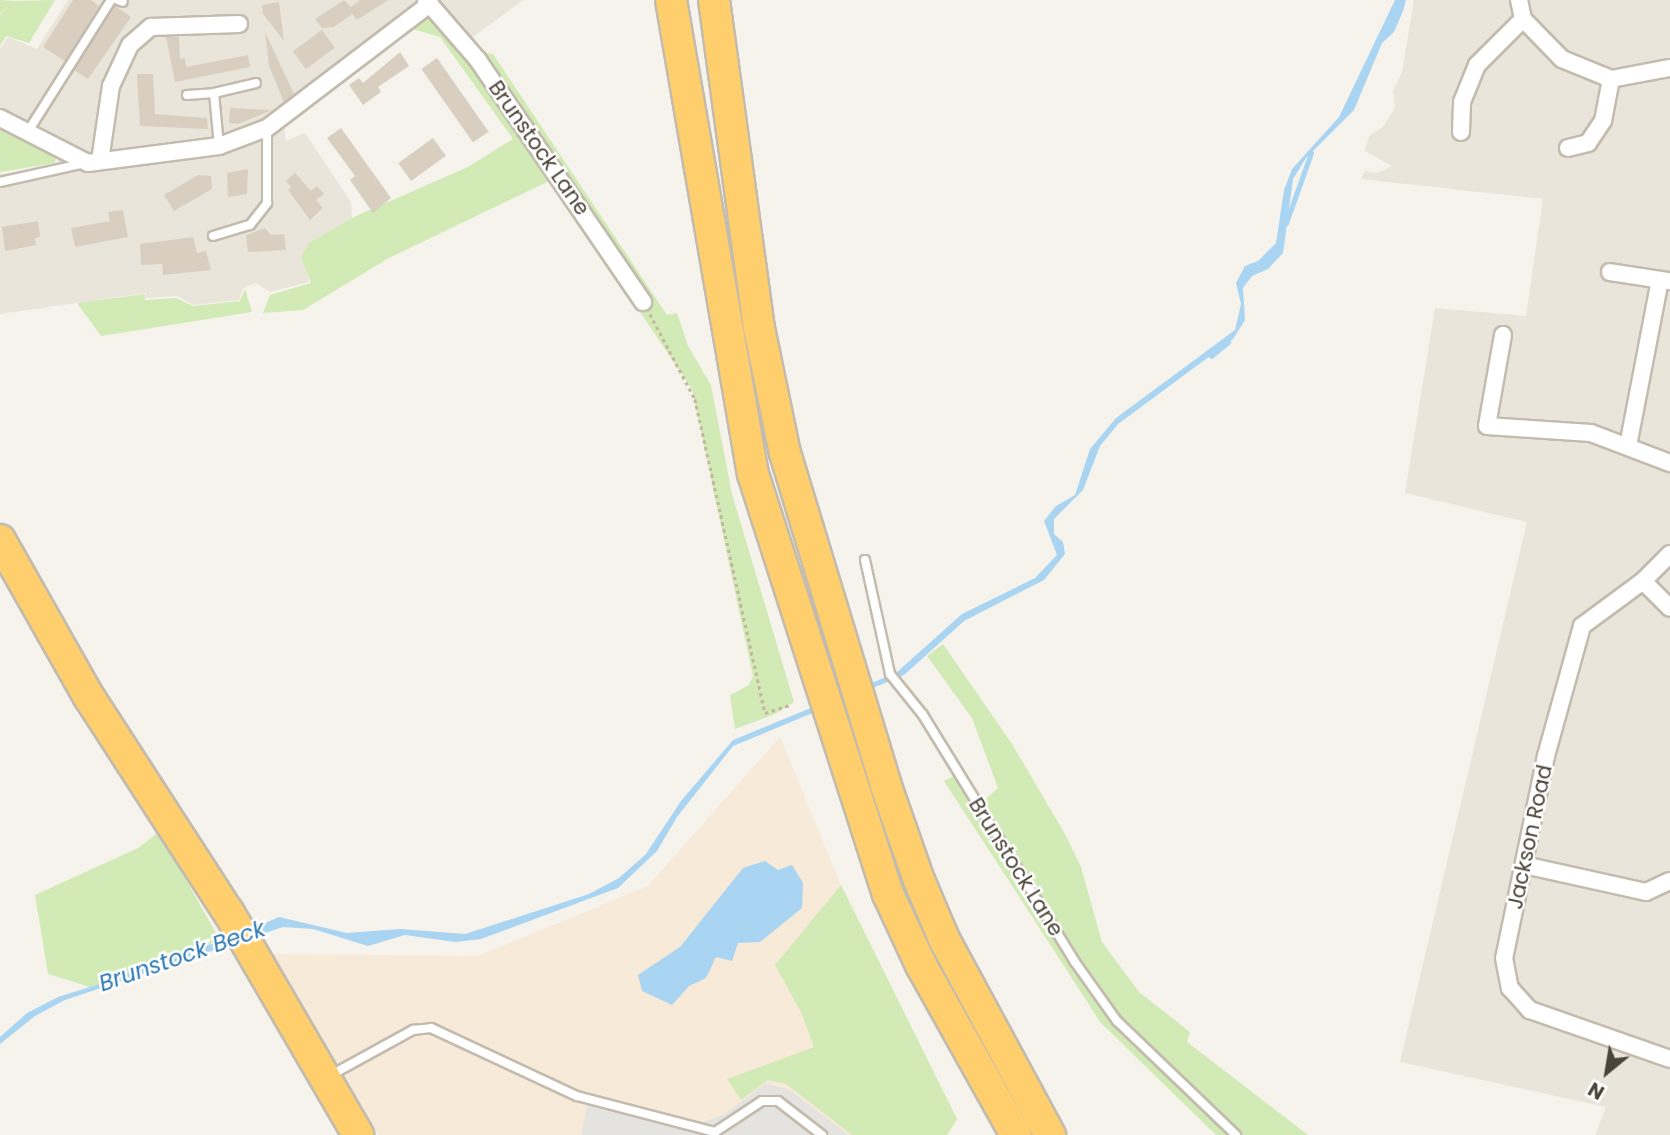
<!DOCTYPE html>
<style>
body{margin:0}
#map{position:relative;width:1670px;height:1135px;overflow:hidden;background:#f6f3ec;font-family:Poppins,sans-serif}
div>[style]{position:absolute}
.residential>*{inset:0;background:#eae5da}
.commercial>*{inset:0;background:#f7ead8}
.green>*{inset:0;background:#d2eab5}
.parking>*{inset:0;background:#e5e3e0}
.water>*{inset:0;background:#a9d4f2}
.stream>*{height:4.5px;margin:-2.25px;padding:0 2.25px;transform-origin:2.25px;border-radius:2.25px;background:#a9d4f2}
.building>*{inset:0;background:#d8cfc1;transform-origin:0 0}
.path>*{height:2.5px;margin-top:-1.25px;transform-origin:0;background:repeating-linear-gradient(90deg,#c4b79f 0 3.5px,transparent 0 7px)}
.roads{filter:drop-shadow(2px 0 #c2bbae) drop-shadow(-2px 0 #c2bbae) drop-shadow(0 2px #c2bbae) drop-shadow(0 -2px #c2bbae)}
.lane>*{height:8px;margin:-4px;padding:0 4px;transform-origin:4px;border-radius:4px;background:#fff}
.street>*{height:16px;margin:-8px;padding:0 8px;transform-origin:8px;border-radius:8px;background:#fff}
.highway>*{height:30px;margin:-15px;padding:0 15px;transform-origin:15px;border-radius:15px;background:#ffcf6e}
span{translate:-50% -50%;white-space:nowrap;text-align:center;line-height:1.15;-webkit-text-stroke:5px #fff;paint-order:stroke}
.street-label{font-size:21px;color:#4b4439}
.water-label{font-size:23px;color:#2e7ab2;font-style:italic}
.north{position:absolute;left:1572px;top:1037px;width:70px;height:70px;-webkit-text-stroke:5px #fff;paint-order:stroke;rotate:210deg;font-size:19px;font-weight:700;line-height:28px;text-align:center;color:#4b4439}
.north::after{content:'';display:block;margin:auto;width:24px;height:32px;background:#4b4439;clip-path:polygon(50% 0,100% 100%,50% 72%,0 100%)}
</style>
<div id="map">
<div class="residential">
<i style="clip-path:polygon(68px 0,523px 0,469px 40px,426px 12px,283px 117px,286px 141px,305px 133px,351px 202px,354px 237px,305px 264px,309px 282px,270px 292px,256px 283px,243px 288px,239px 300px,194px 305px,177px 296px,146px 298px,146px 293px,0 314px,0 174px,56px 167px,59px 154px,0 122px,0 49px,8px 37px,37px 49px)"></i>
<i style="clip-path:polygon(1414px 0,1670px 0,1670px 1135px,1595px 1135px,1606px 1107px,1400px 1062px,1527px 522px,1405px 493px,1435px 308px,1526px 316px,1543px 199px,1361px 179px,1365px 171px,1377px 173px,1392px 166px,1365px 151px,1369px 136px,1383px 127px,1395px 108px,1393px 91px,1402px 72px)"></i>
</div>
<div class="commercial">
<i style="clip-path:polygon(780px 737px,841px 885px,957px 1119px,947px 1135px,379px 1135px,269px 954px,478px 956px,648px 886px)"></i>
</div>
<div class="green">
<i style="clip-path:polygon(0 0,15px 1px,55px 0,29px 43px,6px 36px,0 46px,0 14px,10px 6px,0 13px)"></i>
<i style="clip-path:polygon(428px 14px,480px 52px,493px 54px,667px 315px,677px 313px,688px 346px,711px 385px,732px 494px,794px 702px,775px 714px,735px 729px,730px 695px,749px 685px,753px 676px,692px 389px,551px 180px,389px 258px,303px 310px,263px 313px,270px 295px,311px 283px,301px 257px,309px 243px,356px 216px,468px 167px,513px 139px,440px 37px,412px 29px)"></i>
<i style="clip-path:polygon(0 126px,56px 157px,55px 163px,0 172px)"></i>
<i style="clip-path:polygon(245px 289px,252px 312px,101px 336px,77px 303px,145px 294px,145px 300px,176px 298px,193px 306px,240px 301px)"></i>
<i style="clip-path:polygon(943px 644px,1012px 744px,1065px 834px,1081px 867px,1102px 942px,1139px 992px,1190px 1032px,1187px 1042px,1308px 1135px,1216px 1135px,1101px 1023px,944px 781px,959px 773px,977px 807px,998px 788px,972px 718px,927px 656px)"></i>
<i style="clip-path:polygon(159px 832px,220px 940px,96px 989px,48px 974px,35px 895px,138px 848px)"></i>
<i style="clip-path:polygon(841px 885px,957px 1119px,947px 1135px,852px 1135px,786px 1084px,768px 1080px,741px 1100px,727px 1079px,814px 1047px,801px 1012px,775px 965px)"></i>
</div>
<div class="parking">
<i style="clip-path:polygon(766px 1083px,790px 1090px,849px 1135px,581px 1135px,590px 1093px,703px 1122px,725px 1114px)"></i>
</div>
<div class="water">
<i style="clip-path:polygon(1395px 0,1406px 0,1403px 11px,1394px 32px,1382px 43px,1354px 110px,1306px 158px,1293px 179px,1283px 253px,1268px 269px,1252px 276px,1243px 288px,1245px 320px,1233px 339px,1118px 424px,1100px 446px,1083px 490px,1054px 519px,1054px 534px,1063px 542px,1065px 554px,1044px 580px,964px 621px,904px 675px,733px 746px,677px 817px,657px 851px,618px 888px,481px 939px,455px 942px,405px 935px,368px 946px,313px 929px,283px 927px,65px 1000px,35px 1016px,0 1044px,0 1037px,27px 1013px,58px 997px,186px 957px,279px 917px,347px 933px,400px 929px,465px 934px,589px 894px,619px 878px,646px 854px,681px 801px,733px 740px,896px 673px,962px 614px,1035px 578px,1057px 555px,1044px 521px,1056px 506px,1075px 495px,1090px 449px,1116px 418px,1235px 330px,1241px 304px,1236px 283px,1245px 266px,1258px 261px,1276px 243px,1284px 190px,1292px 169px,1339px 117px)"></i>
<i style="clip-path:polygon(765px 861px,778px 870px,792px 865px,803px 883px,802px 908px,760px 942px,738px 943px,732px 961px,716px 957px,706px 978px,689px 986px,672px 1005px,642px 991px,638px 975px,680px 947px,743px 868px)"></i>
</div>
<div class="stream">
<i style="left:1286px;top:223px;width:74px;rotate:-70.3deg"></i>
<i style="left:1211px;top:356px;width:22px;rotate:-39deg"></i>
<i style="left:110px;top:981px;width:110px;rotate:-19.1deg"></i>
</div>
<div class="building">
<i style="clip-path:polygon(73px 0,91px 0,99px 6px,65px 61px,43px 47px)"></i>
<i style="clip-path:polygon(344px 0,351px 7px,360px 0,388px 0,357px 20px,352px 14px,334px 27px,322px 28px,315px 19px)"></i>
<i style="clip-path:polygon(279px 2px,284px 41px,263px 14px,262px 5px)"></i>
<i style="clip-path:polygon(115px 6px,131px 17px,88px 79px,74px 70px)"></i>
<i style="left:322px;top:30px;width:22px;height:36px;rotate:54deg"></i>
<i style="clip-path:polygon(265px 32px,294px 94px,284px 102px,269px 66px)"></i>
<i style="clip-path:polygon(166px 37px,179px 37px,180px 59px,185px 58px,186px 67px,248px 55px,250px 67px,175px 82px)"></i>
<i style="clip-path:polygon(400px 52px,409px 66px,378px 87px,381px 92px,363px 105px,349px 85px,359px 78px,363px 83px)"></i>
<i style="left:437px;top:58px;width:90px;height:19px;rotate:55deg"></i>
<i style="clip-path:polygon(137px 74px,153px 74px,155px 114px,207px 118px,208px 129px,140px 126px)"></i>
<i style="clip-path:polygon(230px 108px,272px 110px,238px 124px,229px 123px)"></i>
<i style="clip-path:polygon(341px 128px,391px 198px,373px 213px,350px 180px,355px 176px,327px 138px)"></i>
<i style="left:433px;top:138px;width:22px;height:43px;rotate:54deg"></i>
<i style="clip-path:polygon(248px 169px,247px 194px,228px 197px,227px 173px)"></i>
<i style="clip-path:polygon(295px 173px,311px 191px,317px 186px,324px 194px,316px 200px,323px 208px,310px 220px,288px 190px,291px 187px,286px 181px)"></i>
<i style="clip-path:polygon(198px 175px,211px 176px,212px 189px,174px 211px,164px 195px)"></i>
<i style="clip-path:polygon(123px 210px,128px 237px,75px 247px,71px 228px,110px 221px,108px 212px)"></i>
<i style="clip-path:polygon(38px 221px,40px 237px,35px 238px,36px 245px,5px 251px,2px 227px)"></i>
<i style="clip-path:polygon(265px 228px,271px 235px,284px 234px,286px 250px,248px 252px,246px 235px)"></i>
<i style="clip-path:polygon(193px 237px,197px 253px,206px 251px,211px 270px,163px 275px,162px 264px,141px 265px,140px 244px)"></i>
</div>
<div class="path">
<i style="left:650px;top:314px;width:96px;rotate:62.1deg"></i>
<i style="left:695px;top:399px;width:322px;rotate:77.4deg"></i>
<i style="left:765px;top:713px;width:25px;rotate:-18deg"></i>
</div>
<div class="roads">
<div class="lane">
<i style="left:118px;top:0;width:5px;rotate:22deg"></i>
<i style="left:214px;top:93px;width:43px;rotate:-13.4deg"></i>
<i style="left:187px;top:95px;width:27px;rotate:-4deg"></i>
<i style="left:214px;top:93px;width:53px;rotate:84.6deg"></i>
<i style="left:27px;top:133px;width:157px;rotate:-57.7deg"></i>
<i style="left:0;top:182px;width:88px;rotate:-12.5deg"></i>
<i style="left:213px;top:236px;width:39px;rotate:-17deg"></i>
<i style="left:250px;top:225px;width:28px;rotate:-52deg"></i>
<i style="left:267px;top:203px;width:75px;rotate:-90deg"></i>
<i style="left:865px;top:560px;width:117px;rotate:77.6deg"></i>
<i style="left:890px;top:674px;width:53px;rotate:51.2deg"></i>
<i style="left:923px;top:715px;width:290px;rotate:58.4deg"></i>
<i style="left:1075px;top:962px;width:72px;rotate:54.6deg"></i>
<i style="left:1117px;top:1021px;width:165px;rotate:43.8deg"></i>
<i style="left:331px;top:1075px;width:94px;rotate:-28.8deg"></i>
<i style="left:413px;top:1030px;width:18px;rotate:-6deg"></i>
<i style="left:431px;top:1028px;width:161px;rotate:25deg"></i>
<i style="left:577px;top:1096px;width:143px;rotate:14.6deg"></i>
<i style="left:715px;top:1132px;width:56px;rotate:-33.4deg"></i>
<i style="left:762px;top:1101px;width:16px"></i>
<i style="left:778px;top:1101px;width:56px;rotate:37.7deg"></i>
</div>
<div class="street">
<i style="left:426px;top:0;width:79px;rotate:49.1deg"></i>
<i style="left:478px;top:60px;width:293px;rotate:55.7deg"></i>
<i style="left:1519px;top:0;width:19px;rotate:78deg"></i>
<i style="left:1523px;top:19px;width:56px;rotate:45.7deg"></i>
<i style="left:1562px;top:59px;width:53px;rotate:22.2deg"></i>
<i style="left:1611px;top:79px;width:60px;rotate:-10.6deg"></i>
<i style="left:0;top:118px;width:99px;rotate:27.1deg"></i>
<i style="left:88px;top:163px;width:132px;rotate:-7.4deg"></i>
<i style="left:219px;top:146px;width:51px;rotate:-20.6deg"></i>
<i style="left:267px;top:128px;width:205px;rotate:-37.3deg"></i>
<i style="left:1461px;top:132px;width:30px;rotate:-88deg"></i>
<i style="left:1462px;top:102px;width:40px;rotate:-68deg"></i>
<i style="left:1477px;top:65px;width:65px;rotate:-45deg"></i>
<i style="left:1568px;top:148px;width:21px;rotate:-14deg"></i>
<i style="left:1588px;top:143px;width:27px;rotate:-56deg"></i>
<i style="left:1603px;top:121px;width:43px;rotate:-79.2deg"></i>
<i style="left:100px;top:161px;width:76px;rotate:-81.7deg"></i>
<i style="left:111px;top:86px;width:45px;rotate:-65.1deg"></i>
<i style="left:130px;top:45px;width:28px;rotate:-41deg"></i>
<i style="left:151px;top:27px;width:88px;rotate:-2deg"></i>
<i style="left:1610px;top:272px;width:60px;rotate:8.7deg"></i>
<i style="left:1503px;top:335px;width:92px;rotate:100deg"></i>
<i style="left:1487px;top:426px;width:104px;rotate:3.9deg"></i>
<i style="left:1591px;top:433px;width:85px;rotate:20.8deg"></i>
<i style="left:1628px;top:446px;width:169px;rotate:-79.1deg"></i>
<i style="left:1670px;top:554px;width:38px;rotate:135deg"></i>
<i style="left:1643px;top:581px;width:76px;rotate:143.6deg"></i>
<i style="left:1582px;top:626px;width:135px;rotate:105.5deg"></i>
<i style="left:1546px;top:756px;width:206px;rotate:101.7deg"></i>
<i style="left:1504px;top:958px;width:31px;rotate:79deg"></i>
<i style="left:1510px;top:988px;width:30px;rotate:48deg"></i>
<i style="left:1530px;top:1010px;width:148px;rotate:19.3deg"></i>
<i style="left:1643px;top:581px;width:38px;rotate:45deg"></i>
<i style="left:1524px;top:865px;width:125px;rotate:12.5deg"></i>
<i style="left:1646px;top:892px;width:26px;rotate:-25deg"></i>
</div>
<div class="highway">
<i style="left:671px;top:0;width:481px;rotate:80.2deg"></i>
<i style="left:753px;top:474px;width:441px;rotate:72.2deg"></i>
<i style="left:888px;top:894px;width:78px;rotate:65.1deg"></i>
<i style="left:921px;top:965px;width:195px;rotate:60.8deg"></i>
<i style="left:714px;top:0;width:331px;rotate:82.2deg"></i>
<i style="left:759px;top:328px;width:128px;rotate:78.3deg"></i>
<i style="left:785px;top:453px;width:348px;rotate:73.1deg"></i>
<i style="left:886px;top:786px;width:100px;rotate:70.7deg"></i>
<i style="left:919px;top:880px;width:64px;rotate:67deg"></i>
<i style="left:944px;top:939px;width:223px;rotate:61.6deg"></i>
<i style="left:0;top:540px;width:180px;rotate:60.5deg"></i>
<i style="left:89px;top:697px;width:257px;rotate:57.1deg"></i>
<i style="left:229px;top:913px;width:257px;rotate:59.8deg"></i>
</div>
</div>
<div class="street-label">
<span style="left:539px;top:148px;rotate:55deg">Brunstock Lane</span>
<span style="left:1530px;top:837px;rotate:-78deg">Jackson Road</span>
<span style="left:1016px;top:867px;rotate:58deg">Brunstock Lane</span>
</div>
<div class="water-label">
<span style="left:182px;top:956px;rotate:-19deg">Brunstock Beck</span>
</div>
<div class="north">N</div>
</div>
